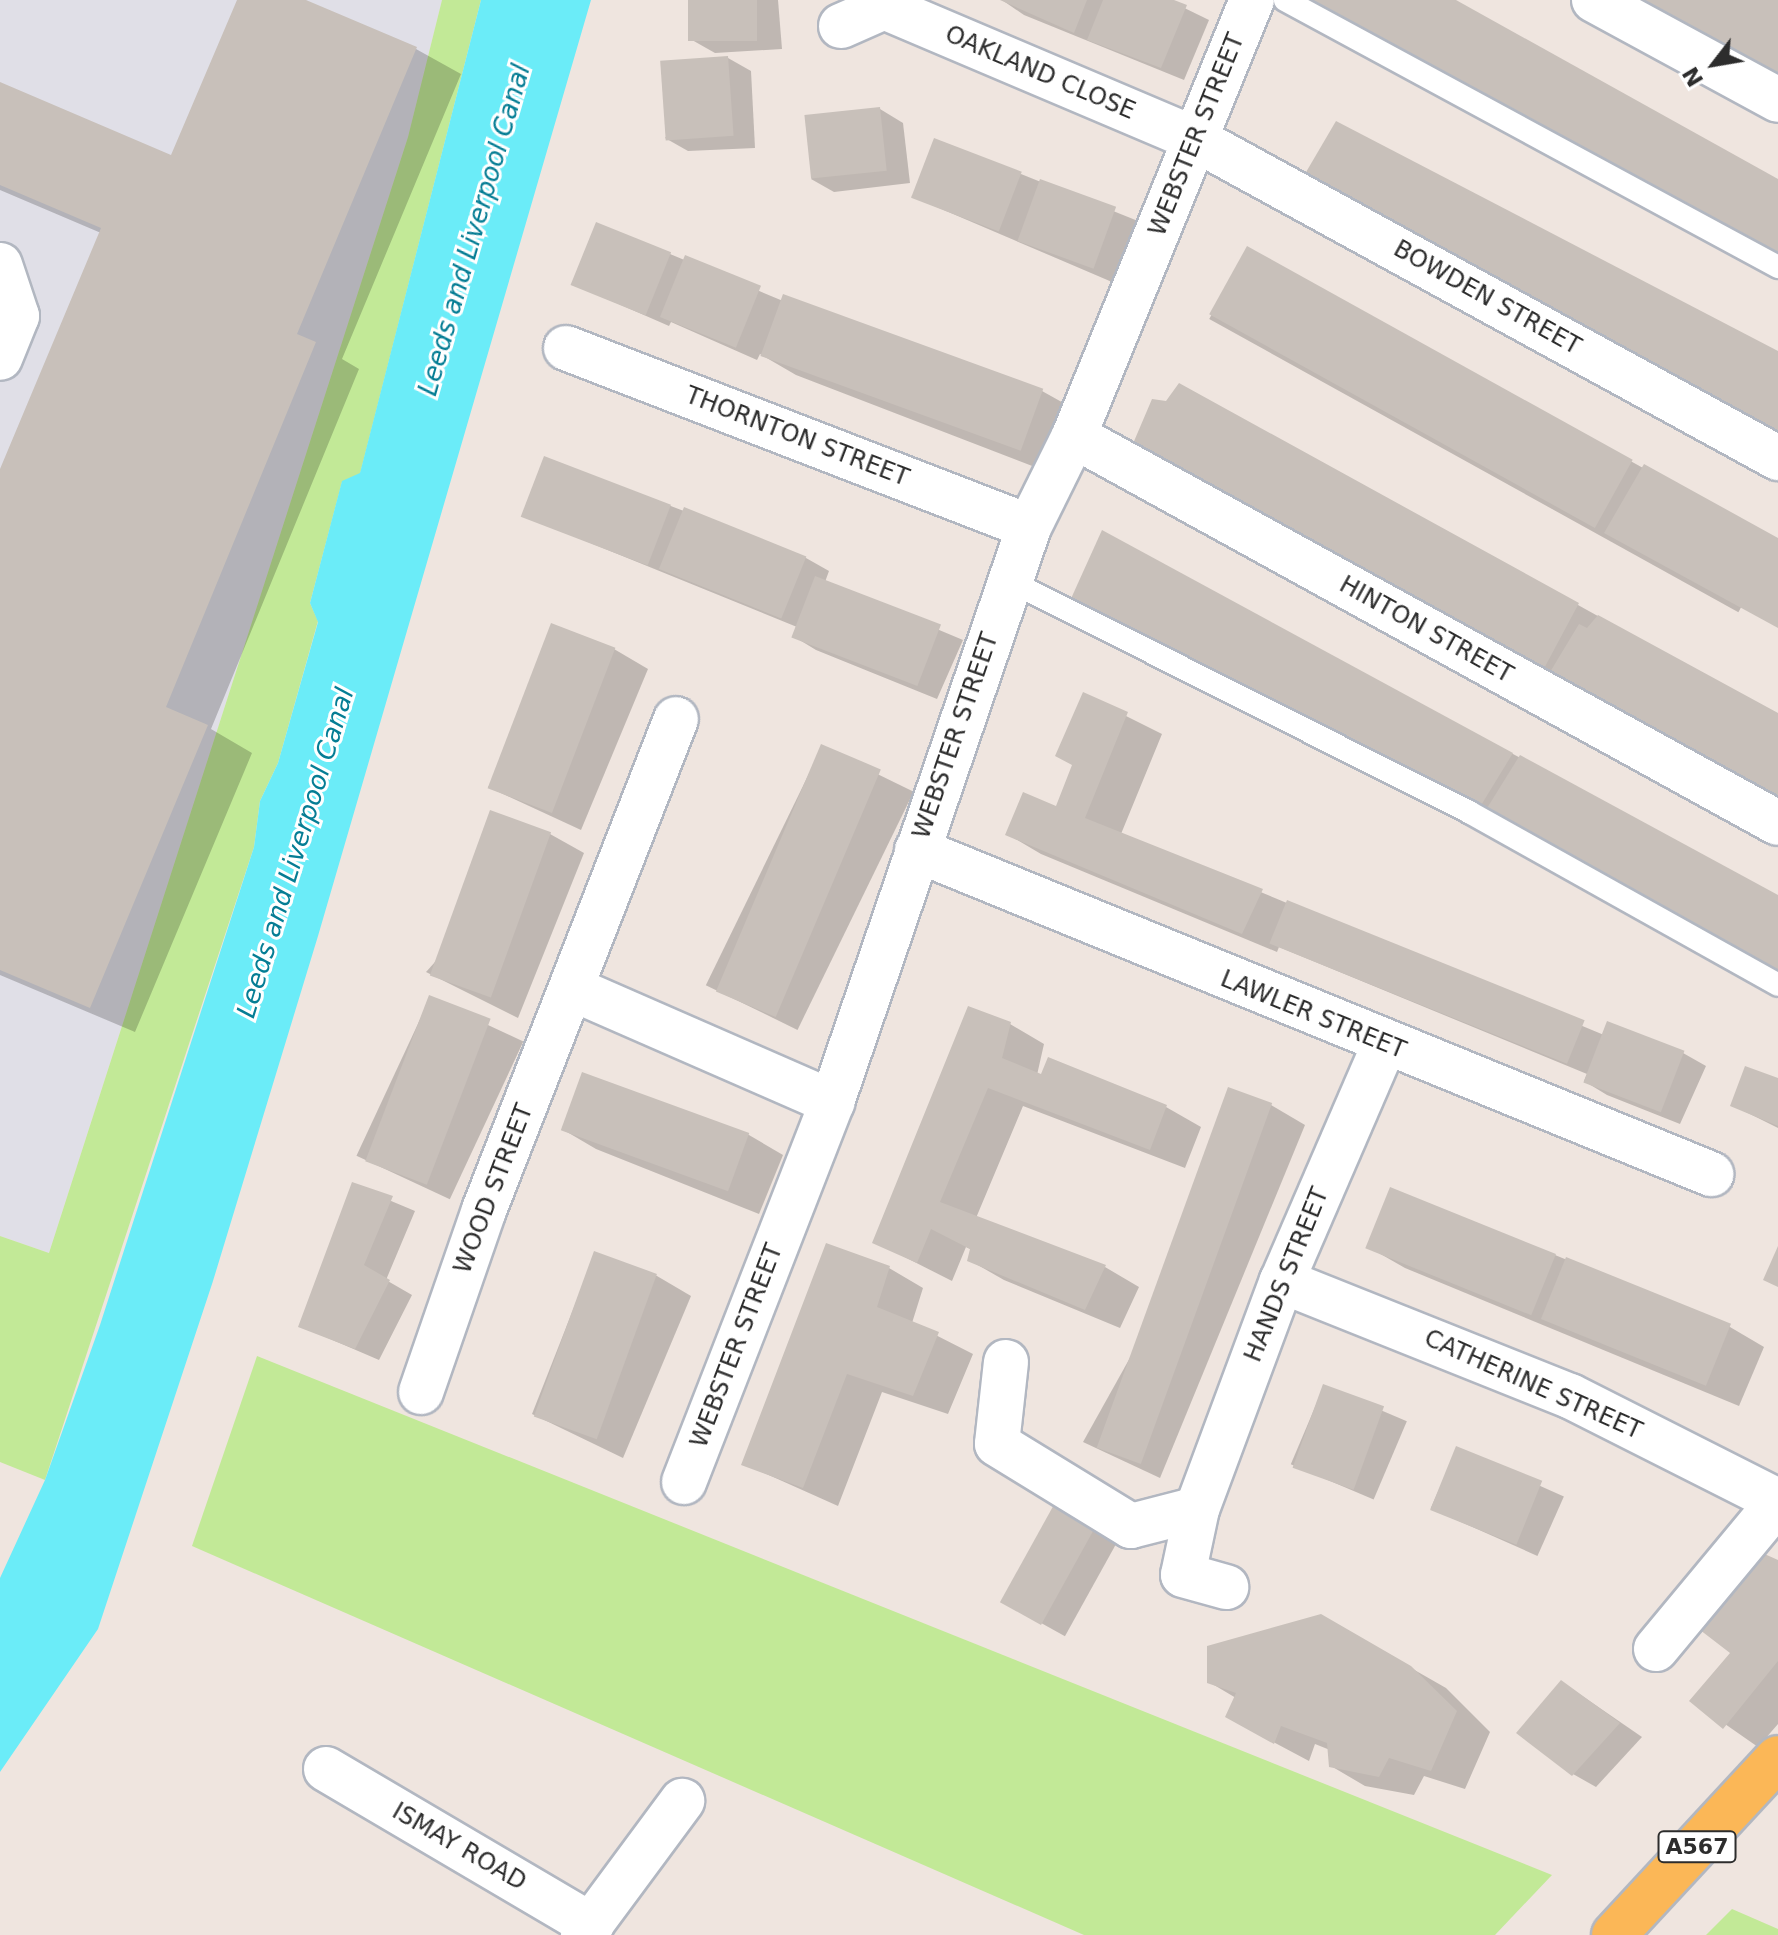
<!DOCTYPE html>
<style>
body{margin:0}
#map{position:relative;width:1778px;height:1935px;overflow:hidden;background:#efe5df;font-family:"DejaVu Sans",sans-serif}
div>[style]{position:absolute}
.industrial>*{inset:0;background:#e0dfe7}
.green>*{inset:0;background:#c2e997}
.water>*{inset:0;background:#6becf8}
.shadow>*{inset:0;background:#0003;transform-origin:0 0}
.building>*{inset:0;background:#c8c0ba;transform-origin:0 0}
.roads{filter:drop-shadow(2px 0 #b2b7c1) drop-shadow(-2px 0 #b2b7c1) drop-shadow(0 2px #b2b7c1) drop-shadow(0 -2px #b2b7c1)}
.lane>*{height:22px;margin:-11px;padding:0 11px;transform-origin:11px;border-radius:11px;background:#fff}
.street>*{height:44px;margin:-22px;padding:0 22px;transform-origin:22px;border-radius:22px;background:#fff}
.primary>*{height:44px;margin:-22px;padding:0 22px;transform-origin:22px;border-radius:22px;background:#fbb757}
span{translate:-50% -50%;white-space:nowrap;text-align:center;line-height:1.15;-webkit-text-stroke:6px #fff;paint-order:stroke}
.shield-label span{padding:2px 6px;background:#fff;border:2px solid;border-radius:6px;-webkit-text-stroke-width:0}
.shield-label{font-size:22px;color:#2d2d2d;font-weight:700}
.street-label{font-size:24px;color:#2d2d2d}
.water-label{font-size:26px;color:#057d94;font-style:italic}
.north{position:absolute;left:1674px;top:24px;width:80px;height:80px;-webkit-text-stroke:6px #fff;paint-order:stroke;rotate:239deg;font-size:22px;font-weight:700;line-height:32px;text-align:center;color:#2d2d2d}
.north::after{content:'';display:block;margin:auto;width:28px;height:36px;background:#2d2d2d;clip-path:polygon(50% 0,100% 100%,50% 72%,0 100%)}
</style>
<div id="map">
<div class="industrial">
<i style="clip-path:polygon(0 0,442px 0,408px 137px,49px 1253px,0 1236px)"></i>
</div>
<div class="green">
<i style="clip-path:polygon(442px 0,481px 0,360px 474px,342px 482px,310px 603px,318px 621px,278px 763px,260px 801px,254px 847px,45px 1480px,0 1462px,0 1236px,49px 1253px,408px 137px)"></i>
<i style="clip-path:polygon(257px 1356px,1552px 1875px,1495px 1935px,1084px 1935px,192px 1546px)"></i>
<i style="clip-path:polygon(1732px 1909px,1778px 1929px,1778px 1935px,1706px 1935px)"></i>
</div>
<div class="water">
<i style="clip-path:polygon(481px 0,591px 0,318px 936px,213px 1281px,98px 1629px,0 1772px,0 1578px,45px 1480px,100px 1325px,254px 847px,260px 801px,278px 763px,318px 622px,310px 603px,342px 481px,360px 473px)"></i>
</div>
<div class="shadow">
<i style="clip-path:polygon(239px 0,300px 0,416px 49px,461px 74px,342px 359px,359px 369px,211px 729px,252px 753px,135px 1032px,0 975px,0 474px,101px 233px,0 190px,0 85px,173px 158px)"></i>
<i style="clip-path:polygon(690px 0,778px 0,782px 49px,715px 53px,692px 40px)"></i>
<i style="clip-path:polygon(1002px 0,1168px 0,1209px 20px,1184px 80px,1024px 15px)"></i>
<i style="clip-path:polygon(728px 58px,751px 71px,755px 148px,688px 151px,665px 138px)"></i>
<i style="clip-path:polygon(880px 109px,903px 123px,910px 183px,834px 192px,811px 179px)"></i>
<i style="clip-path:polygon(1021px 174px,1138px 221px,1112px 282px,911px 196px)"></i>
<i style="left:1248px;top:249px;width:605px;height:80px;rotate:29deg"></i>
<i style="clip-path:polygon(670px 254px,783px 301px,1042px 391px,1076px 410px,1053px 474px,796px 375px,760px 354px,757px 360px,671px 322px,669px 326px,573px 284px)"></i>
<i style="clip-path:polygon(546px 458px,806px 558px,829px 571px,825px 582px,963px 640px,937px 699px,816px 650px,793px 636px,797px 627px,524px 516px)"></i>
<i style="clip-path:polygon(1176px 478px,1578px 605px,1778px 716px,1778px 806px)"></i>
<i style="clip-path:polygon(1103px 533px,1778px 897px,1778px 975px,1094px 615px)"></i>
<i style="clip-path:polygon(614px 649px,648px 669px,581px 830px,488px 787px)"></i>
<i style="clip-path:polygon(1084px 695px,1162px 734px,1121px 834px,1604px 1035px,1608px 1024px,1683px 1053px,1706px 1066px,1680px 1124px,1607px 1095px,1584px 1081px,1587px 1074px,1279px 947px,1277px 952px,1041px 854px,1007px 834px,1057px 808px,1074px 766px)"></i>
<i style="left:822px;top:747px;width:102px;height:265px;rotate:26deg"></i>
<i style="clip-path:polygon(550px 834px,584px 853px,518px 1018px,426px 972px)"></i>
<i style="left:430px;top:998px;width:103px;height:174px;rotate:25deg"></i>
<i style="clip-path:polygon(1010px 1024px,1044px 1044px,1037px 1075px,1166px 1107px,1201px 1127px,1185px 1168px,1023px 1106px,976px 1218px,1105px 1267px,1139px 1287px,1120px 1328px,1004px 1280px,969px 1260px,972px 1250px,966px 1247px,952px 1281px,875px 1242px)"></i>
<i style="clip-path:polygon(584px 1074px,749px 1135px,783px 1155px,759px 1214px,596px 1149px,562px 1129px)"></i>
<i style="clip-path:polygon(1778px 1081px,1778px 1128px,1732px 1105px)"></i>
<i style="clip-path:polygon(1271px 1105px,1305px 1125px,1160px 1478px,1083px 1442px)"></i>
<i style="clip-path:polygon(353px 1185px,415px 1211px,386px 1280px,412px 1295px,379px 1360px,300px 1326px)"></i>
<i style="clip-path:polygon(1370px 1248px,1555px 1255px,1730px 1327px,1764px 1347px,1739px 1406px,1405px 1268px)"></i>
<i style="clip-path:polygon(595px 1254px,657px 1276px,691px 1296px,623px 1458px,532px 1414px)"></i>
<i style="clip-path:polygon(889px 1268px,923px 1288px,912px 1323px,973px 1354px,948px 1414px,882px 1392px,838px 1506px,744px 1464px)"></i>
<i style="left:1324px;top:1386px;width:90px;height:85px;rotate:23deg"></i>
<i style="left:1457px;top:1449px;width:117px;height:65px;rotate:24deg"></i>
<i style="left:1062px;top:1495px;width:71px;height:122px;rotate:29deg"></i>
<i style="clip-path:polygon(1778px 1562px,1778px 1724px,1758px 1747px,1692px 1701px,1733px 1653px)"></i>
<i style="clip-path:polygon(1320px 1616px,1446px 1688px,1490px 1732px,1465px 1789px,1424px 1776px,1414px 1795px,1365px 1786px,1331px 1766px,1330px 1750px,1315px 1744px,1309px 1761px,1262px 1736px,1236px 1698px,1209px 1682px)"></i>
<i style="clip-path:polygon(1562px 1682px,1642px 1737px,1596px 1787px,1573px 1774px)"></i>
</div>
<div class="building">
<i style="clip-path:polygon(237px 0,306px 0,417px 47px,297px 334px,316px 342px,166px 707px,208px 725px,90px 1008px,0 970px,0 469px,101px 228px,0 185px,0 82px,171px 155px)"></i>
<i style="left:688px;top:0;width:69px;height:41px"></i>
<i style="clip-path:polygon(1000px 0,1087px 0,1074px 33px)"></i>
<i style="clip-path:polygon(1103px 0,1174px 0,1187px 5px,1161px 68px,1087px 40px)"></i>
<i style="clip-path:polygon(1302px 0,1456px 0,1778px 179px,1778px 257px)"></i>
<i style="clip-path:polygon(1640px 0,1778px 0,1778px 77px)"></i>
<i style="left:728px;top:56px;width:80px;height:68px;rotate:86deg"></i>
<i style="left:880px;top:107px;width:64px;height:76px;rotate:84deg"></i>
<i style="clip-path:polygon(1336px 121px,1778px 351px,1778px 441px,1302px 179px)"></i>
<i style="left:934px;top:138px;width:94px;height:64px;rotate:21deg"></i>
<i style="left:1040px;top:179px;width:81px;height:66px;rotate:20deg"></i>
<i style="left:596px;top:222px;width:81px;height:68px;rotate:22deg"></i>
<i style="left:1247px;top:246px;width:441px;height:78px;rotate:29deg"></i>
<i style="left:685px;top:255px;width:82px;height:67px;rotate:22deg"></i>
<i style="left:783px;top:294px;width:277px;height:66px;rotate:20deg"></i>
<i style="clip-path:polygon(1179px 383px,1579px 603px,1540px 676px,1129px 453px,1152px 399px,1166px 401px)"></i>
<i style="left:544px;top:456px;width:136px;height:65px;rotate:21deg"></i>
<i style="clip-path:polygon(1644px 464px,1778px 538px,1778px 628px,1604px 533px)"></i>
<i style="left:684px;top:507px;width:132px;height:67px;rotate:22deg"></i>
<i style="clip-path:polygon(1102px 530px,1513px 753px,1480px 807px,1069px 603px)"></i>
<i style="left:815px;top:576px;width:135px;height:66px;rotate:21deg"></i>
<i style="clip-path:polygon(1598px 615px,1778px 713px,1778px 807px,1544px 682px,1579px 624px,1587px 628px)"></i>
<i style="left:551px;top:623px;width:69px;height:177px;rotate:21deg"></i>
<i style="clip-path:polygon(1083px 692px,1128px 712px,1085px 818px,1263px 889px,1242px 934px,1005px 835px,1023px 792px,1056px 806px,1072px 765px,1055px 756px)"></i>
<i style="left:821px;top:744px;width:65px;height:269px;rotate:23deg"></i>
<i style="clip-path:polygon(1520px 755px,1778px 895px,1778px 977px,1484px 813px)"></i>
<i style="left:490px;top:810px;width:65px;height:176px;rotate:20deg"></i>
<i style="left:1287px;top:900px;width:321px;height:47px;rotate:22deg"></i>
<i style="left:429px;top:995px;width:66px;height:178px;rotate:21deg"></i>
<i style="clip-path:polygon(968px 1006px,1011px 1022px,1002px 1058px,1041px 1074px,1048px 1057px,1167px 1105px,1150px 1150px,988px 1088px,940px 1202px,1106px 1265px,1085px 1310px,967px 1261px,970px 1249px,931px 1229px,917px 1263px,872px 1243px)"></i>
<i style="left:1607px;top:1021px;width:83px;height:66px;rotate:21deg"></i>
<i style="clip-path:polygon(1745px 1066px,1778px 1078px,1778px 1126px,1730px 1106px)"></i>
<i style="left:582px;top:1072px;width:178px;height:62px;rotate:20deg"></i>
<i style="left:1228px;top:1087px;width:47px;height:384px;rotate:20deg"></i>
<i style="clip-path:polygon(352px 1182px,393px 1196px,364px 1265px,390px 1280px,355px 1349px,298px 1327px)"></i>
<i style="left:1390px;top:1187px;width:179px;height:66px;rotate:22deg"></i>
<i style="clip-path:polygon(826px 1243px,890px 1266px,877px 1307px,939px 1332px,913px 1396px,847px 1374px,803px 1488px,741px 1465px)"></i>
<i style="clip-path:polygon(1778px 1246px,1778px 1287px,1763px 1280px)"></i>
<i style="left:594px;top:1251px;width:67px;height:176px;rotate:20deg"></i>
<i style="left:1566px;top:1257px;width:178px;height:67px;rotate:22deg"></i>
<i style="left:1323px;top:1384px;width:65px;height:89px;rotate:20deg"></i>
<i style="left:1456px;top:1446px;width:93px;height:69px;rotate:22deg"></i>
<i style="left:1061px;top:1492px;width:47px;height:126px;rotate:29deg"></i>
<i style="clip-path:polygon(1760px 1552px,1778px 1560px,1778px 1661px,1723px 1729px,1689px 1701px,1730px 1653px,1691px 1623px)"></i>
<i style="clip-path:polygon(1321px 1614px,1411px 1666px,1457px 1711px,1431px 1771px,1389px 1758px,1379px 1777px,1329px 1767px,1327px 1743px,1281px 1726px,1274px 1744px,1225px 1717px,1236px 1693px,1207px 1683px,1207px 1646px)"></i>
<i style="clip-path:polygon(1561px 1680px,1620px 1723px,1572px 1776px,1516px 1733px)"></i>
</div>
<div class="roads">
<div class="lane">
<i style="left:1285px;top:0;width:561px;rotate:28.44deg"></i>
<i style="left:1010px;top:581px;width:514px;rotate:26.71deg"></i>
<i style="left:1469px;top:812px;width:354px;rotate:29.2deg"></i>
</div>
<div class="street">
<i style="left:1594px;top:0;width:209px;rotate:28.5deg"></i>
<i style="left:841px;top:26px;width:47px;rotate:-23.8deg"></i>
<i style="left:884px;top:7px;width:338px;rotate:23deg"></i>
<i style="left:1195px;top:139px;width:665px;rotate:28.69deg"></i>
<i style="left:0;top:265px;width:54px;rotate:71.6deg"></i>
<i style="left:17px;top:316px;width:45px;rotate:112deg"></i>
<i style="left:566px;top:348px;width:496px;rotate:21.1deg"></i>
<i style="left:1074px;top:436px;width:803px;rotate:28.8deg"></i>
<i style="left:917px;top:850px;width:858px;rotate:22.2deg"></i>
<i style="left:573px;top:989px;width:283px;rotate:23.6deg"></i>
<i style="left:1282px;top:1281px;width:310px;rotate:21.8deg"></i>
<i style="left:1570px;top:1396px;width:233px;rotate:26.8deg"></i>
<i style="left:1006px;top:1362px;width:82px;rotate:96.3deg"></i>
<i style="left:997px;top:1444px;width:157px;rotate:31.5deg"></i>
<i style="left:1131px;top:1526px;width:68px;rotate:-14.4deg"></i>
<i style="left:1197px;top:1509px;width:243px;rotate:-69.6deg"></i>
<i style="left:1282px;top:1281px;width:257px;rotate:-66.6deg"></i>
<i style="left:421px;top:1392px;width:193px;rotate:-70.9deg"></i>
<i style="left:484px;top:1210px;width:527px;rotate:-68.64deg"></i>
<i style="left:684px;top:1482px;width:408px;rotate:-68.7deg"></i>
<i style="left:832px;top:1102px;width:608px;rotate:-71.09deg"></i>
<i style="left:1029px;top:527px;width:102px;rotate:-63.7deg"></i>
<i style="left:1074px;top:436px;width:471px;rotate:-67.8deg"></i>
<i style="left:1197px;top:1509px;width:67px;rotate:102deg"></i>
<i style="left:1183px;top:1575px;width:45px;rotate:15.6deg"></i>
<i style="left:1656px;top:1649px;width:191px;rotate:-50.3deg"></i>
<i style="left:326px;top:1769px;width:308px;rotate:30.5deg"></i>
<i style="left:583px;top:1935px;width:167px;rotate:-53.5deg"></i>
</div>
<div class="primary">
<i style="left:1614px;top:1935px;width:241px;rotate:-47.2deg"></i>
</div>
</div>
<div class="shield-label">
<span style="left:1697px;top:1847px">A567</span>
</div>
<div class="street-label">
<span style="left:1040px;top:73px;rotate:23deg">OAKLAND CLOSE</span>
<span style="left:1197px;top:135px;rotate:-68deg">WEBSTER STREET</span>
<span style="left:1487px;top:298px;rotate:29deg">BOWDEN STREET</span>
<span style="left:797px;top:437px;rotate:21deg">THORNTON STREET</span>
<span style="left:1426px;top:630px;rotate:29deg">HINTON STREET</span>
<span style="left:956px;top:736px;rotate:-71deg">WEBSTER STREET</span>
<span style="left:1313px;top:1015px;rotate:22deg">LAWLER STREET</span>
<span style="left:494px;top:1189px;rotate:-69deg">WOOD STREET</span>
<span style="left:1287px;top:1275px;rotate:-68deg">HANDS STREET</span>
<span style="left:737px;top:1346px;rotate:-69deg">WEBSTER STREET</span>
<span style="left:1533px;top:1385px;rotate:24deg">CATHERINE STREET</span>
<span style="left:459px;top:1847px;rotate:30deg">ISMAY ROAD</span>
</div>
<div class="water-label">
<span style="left:475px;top:230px;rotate:-74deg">Leeds and Liverpool Canal</span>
<span style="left:296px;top:853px;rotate:-73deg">Leeds and Liverpool Canal</span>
</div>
<div class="north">N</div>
</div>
